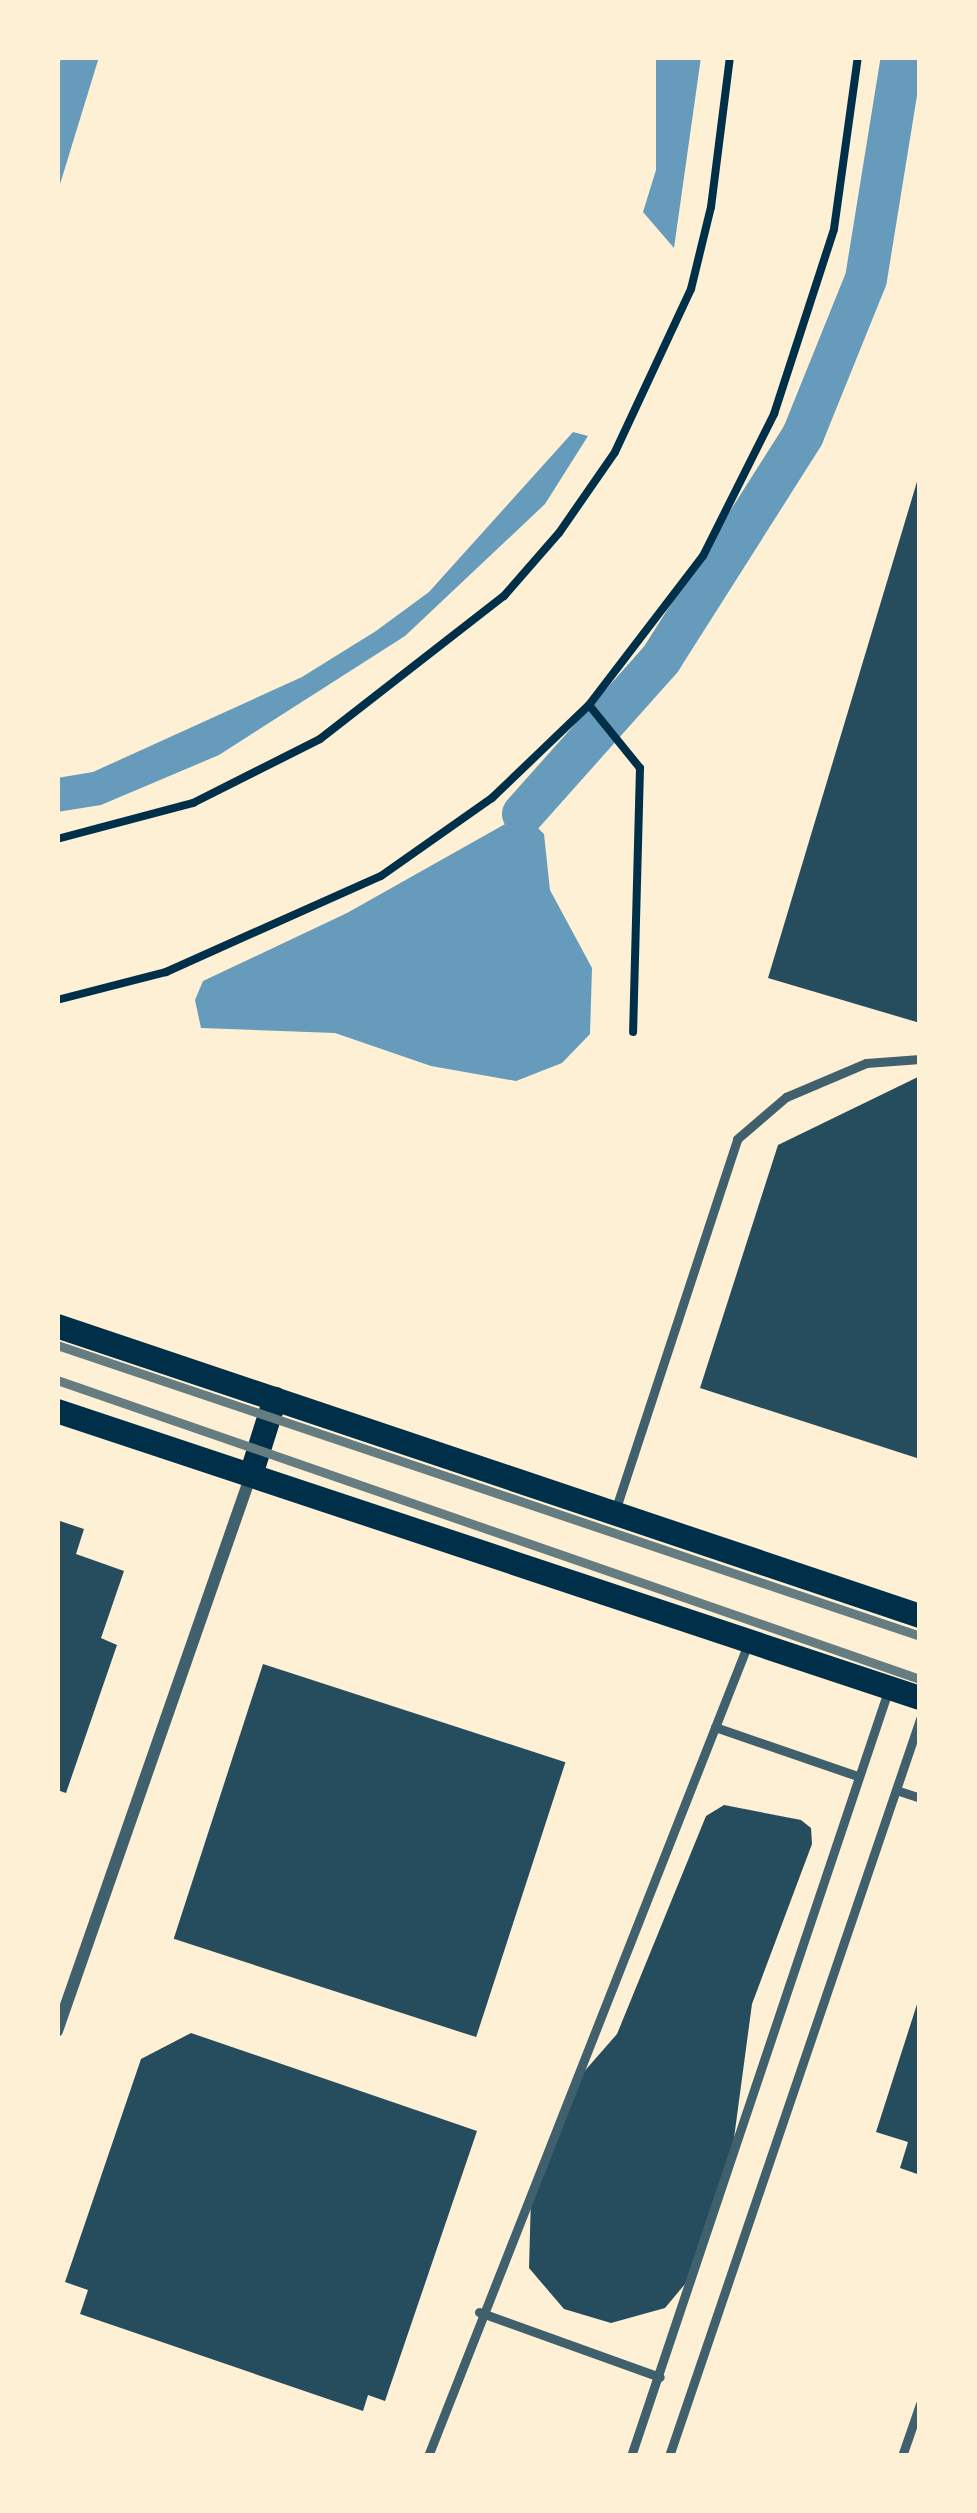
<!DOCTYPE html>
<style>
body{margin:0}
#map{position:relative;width:977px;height:2513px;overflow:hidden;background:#fdf0d5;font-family:Ubuntu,sans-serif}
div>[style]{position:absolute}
.water>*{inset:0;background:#669bbc}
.canal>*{height:42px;margin:-21px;padding:0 21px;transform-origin:21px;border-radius:21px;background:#669bbc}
.building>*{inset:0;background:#264d5e;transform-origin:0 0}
.path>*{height:8px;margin:-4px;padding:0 4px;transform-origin:4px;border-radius:4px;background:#003049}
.service>*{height:9px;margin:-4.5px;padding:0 4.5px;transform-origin:4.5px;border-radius:4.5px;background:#3f606c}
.minor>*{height:12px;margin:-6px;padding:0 6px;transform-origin:6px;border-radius:6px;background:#3f606c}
.secondary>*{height:24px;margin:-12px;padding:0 12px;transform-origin:12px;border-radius:12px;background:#003049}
.rail>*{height:9px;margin:-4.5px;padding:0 4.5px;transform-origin:4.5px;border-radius:4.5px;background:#657d81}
span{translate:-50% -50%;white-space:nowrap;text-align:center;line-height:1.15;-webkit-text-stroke:12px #fdf0d5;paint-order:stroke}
.frame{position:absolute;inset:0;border:60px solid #fdf0d5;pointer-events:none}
</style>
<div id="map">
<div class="water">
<i style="clip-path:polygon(62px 57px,99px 57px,57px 194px,57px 69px)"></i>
<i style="clip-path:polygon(656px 57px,701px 57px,674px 248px,643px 212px,656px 170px)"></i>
<i style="clip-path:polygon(573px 432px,588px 436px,545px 504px,405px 636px,219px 755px,101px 805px,57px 812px,57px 778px,93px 772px,302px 677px,376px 631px,429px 592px)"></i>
<i style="clip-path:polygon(523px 814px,544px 834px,550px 890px,592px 968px,590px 1034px,562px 1063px,516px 1081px,431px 1066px,335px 1033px,201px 1028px,195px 1000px,203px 981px,347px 913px)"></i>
</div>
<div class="canal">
<i style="left:523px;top:814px;width:208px;rotate:-48.3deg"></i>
<i style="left:661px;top:659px;width:265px;rotate:-57.6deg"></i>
<i style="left:803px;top:435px;width:168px;rotate:-68deg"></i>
<i style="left:866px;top:279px;width:225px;rotate:-80.8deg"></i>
</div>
<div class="building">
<i style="clip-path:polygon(919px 475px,920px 475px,920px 1023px,768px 978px)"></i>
<i style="clip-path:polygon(920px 1076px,920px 1459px,700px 1388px,778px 1145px)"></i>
<i style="clip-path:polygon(57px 1520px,84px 1529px,76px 1554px,124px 1571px,101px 1638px,117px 1645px,66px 1793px,57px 1790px)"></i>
<i style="left:263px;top:1664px;width:318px;height:289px;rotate:18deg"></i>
<i style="clip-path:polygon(724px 1805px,801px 1820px,811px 1828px,812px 1844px,752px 2004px,732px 2153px,690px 2278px,665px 2308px,611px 2323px,564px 2309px,529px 2268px,531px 2196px,582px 2074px,617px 2034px,706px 1816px)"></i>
<i style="clip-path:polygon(919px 1998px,920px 1998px,920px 2175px,900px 2168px,908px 2142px,876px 2132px)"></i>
<i style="clip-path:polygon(191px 2033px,477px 2131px,385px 2401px,368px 2395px,363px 2411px,80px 2314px,88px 2290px,65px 2282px,141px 2059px)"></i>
</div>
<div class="path">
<i style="left:589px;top:705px;width:81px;rotate:51deg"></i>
<i style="left:640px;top:768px;width:264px;rotate:91.5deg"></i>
<i style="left:57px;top:839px;width:141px;rotate:-14.8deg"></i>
<i style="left:193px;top:803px;width:142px;rotate:-26.7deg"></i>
<i style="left:320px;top:739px;width:233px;rotate:-37.9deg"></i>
<i style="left:504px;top:596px;width:84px;rotate:-48.9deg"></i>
<i style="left:559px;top:533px;width:98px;rotate:-55.3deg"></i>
<i style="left:615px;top:452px;width:180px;rotate:-65deg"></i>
<i style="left:691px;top:289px;width:84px;rotate:-76.3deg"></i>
<i style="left:711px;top:207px;width:151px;rotate:-82.8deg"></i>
<i style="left:57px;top:1000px;width:113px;rotate:-14.4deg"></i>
<i style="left:166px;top:972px;width:235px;rotate:-24.1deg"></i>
<i style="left:381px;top:876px;width:136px;rotate:-35.1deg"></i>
<i style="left:492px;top:798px;width:134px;rotate:-43.8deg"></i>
<i style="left:589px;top:705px;width:188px;rotate:-52.6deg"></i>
<i style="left:703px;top:556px;width:159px;rotate:-63.4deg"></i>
<i style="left:774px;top:414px;width:194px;rotate:-72deg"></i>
<i style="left:834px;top:229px;width:174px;rotate:-82.1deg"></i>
</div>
<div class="service">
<i style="left:616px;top:1508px;width:388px;rotate:-71.8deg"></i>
<i style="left:737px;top:1139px;width:65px;rotate:-40.6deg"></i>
<i style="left:786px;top:1097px;width:87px;rotate:-23deg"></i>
<i style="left:866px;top:1063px;width:54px;rotate:-4.2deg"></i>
<i style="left:715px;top:1727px;width:150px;rotate:19deg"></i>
<i style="left:896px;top:1790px;width:25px;rotate:18deg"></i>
<i style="left:479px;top:2312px;width:192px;rotate:19.8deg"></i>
<i style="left:428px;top:2456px;width:871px;rotate:-68.5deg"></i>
<i style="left:631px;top:2456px;width:810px;rotate:-71.43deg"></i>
<i style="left:669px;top:2456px;width:779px;rotate:-71.19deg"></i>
<i style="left:902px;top:2456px;width:55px;rotate:-70.9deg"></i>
</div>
<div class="minor">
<i style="left:57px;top:2031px;width:589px;rotate:-70.77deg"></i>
</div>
<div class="secondary">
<i style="left:57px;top:1326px;width:910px;rotate:18.57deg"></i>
<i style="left:57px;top:1411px;width:909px;rotate:18.4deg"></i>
<i style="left:251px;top:1475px;width:80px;rotate:-72.5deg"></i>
</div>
<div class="rail">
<i style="left:57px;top:1345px;width:911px;rotate:18.63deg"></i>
<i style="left:57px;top:1380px;width:913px;rotate:19.11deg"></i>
</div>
<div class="frame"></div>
</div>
